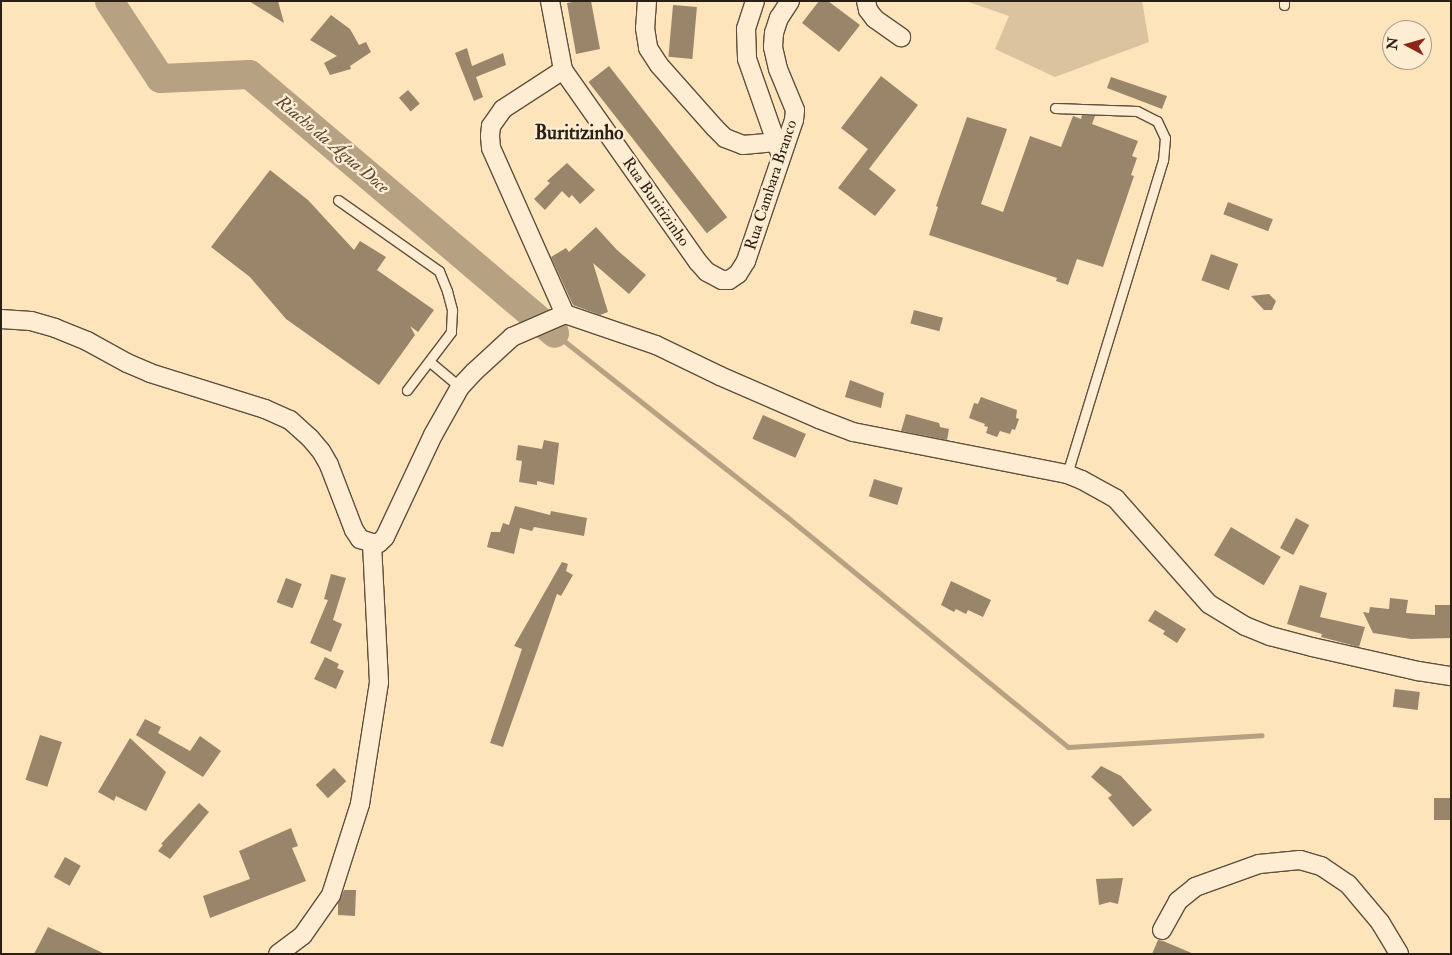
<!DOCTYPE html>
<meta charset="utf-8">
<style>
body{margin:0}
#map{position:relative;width:1452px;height:955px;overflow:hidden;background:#fee4bb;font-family:"IM FELL Double Pica",serif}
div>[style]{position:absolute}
.green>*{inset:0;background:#dac39e}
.stream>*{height:5px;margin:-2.5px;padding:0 2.5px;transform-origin:2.5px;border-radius:2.5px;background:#b6a182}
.river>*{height:29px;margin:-14.5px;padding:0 14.5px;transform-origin:14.5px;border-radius:14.5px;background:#b6a182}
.building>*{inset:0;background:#98856a;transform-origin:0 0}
.roads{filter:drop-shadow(1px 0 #5e503d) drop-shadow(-1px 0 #5e503d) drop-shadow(0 1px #5e503d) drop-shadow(0 -1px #5e503d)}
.lane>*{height:9px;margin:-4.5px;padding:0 4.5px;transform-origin:4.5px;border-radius:4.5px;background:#feedd3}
.street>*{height:18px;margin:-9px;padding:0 9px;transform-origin:9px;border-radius:9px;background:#feedd3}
span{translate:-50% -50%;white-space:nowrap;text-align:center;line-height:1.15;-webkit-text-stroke:4.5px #feedd3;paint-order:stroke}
.street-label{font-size:16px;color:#291f13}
.water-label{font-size:18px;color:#5a4c3a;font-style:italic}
.quarter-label{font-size:19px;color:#291f13;font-weight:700}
.frame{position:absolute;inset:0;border:2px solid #291f13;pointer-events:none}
.north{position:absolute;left:1382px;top:20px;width:50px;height:50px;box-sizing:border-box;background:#feedd3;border:1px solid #a99b86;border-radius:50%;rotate:276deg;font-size:14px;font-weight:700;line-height:20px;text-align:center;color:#291f13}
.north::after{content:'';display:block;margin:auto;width:18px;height:22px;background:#8f2418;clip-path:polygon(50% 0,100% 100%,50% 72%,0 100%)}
</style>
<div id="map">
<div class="green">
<i style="clip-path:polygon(966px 1px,1142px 1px,1149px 42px,1055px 77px,995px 49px,1009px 16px)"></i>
</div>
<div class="stream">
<i style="left:554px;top:333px;width:297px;rotate:38.3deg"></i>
<i style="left:787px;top:517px;width:363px;rotate:39.3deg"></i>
<i style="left:1068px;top:747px;width:194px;rotate:-3.5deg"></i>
</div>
<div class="river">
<i style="left:109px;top:1px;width:92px;rotate:56.5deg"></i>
<i style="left:160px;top:78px;width:89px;rotate:-2.6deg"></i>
<i style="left:249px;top:74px;width:400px;rotate:40.3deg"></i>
</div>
<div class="building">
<i style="clip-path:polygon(249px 1px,278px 1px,284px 23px)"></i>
<i style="clip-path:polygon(578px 1px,591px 1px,600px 49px,576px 54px,567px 3px)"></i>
<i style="clip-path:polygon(819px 1px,828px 1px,860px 25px,839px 52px,802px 23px)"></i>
<i style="left:673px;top:5px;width:24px;height:52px;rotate:5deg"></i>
<i style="clip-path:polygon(331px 15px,350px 29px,359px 45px,366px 42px,371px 52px,350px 66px,351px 69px,330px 75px,324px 63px,337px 56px,310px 40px)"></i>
<i style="clip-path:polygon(467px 48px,472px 66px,503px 53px,506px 65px,476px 77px,483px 97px,474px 101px,455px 53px)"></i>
<i style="left:609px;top:66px;width:192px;height:26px;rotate:52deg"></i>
<i style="clip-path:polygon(881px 76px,918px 105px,869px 169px,896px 190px,875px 216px,838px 188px,868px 149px,841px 128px)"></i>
<i style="clip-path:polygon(1111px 77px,1167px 96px,1162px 109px,1107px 88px)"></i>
<i style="left:408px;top:90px;width:18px;height:12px;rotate:49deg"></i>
<i style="clip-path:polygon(1082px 115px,1095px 116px,1092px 124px,1138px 141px,1132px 156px,1137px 158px,1131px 175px,1134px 176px,1103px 267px,1077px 259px,1068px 285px,1056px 281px,1057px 278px,929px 235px,938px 207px,936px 206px,967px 117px,1007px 129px,981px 204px,1003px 212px,1030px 136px,1061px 147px,1073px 116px,1081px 119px)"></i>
<i style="clip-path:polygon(567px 163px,595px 190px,580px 204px,572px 195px,569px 198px,562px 191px,545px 210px,534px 199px,550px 183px,547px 181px)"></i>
<i style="clip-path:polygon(270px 170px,308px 200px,354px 250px,360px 241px,386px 257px,377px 270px,434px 310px,418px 332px,410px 326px,415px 335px,379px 385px,286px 319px,250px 277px,211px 247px)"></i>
<i style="left:1228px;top:202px;width:48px;height:13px;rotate:21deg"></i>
<i style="clip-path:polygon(596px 227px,617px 250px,646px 275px,629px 294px,593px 263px,608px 312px,600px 315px,573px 305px,551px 257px,566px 248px,569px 252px)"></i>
<i style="left:1211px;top:254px;width:29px;height:28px;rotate:20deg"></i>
<i style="clip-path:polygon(1269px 294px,1276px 301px,1272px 310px,1264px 310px,1251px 296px)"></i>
<i style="left:914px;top:310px;width:30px;height:14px;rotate:15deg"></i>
<i style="clip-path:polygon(850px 380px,884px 393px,881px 408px,845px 397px)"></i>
<i style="clip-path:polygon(981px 397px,1017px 410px,1016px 418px,1019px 419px,1015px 430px,1012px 429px,1010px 434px,1000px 431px,997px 437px,986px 433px,988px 427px,984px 426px,985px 424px,969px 418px,974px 403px,978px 404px)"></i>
<i style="clip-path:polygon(906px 414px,939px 423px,940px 427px,949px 429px,947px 440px,901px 431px)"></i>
<i style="left:763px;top:415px;width:47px;height:26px;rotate:24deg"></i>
<i style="clip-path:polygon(544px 440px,559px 443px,554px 485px,537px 481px,537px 485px,519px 482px,522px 461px,516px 460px,518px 445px,542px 449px)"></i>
<i style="left:874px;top:479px;width:30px;height:18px;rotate:17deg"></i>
<i style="clip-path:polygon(515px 506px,550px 515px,551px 511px,587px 518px,584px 536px,534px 527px,532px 531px,520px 528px,514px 554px,487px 547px,491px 532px,500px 532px,503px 523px,509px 525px)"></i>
<i style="left:1296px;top:518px;width:15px;height:34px;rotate:28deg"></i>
<i style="left:1231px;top:527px;width:58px;height:33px;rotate:31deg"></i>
<i style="clip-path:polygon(562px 562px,568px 564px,566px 571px,573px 575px,561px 596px,557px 594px,503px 747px,490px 743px,522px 649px,514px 646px)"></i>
<i style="clip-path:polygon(331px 574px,346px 578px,333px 620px,342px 624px,331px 652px,310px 643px,328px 600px,324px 599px)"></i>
<i style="left:286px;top:578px;width:17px;height:26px;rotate:21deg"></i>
<i style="clip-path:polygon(951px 581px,991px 600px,983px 617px,968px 610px,966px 614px,956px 609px,954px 612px,941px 605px)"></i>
<i style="clip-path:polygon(1300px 585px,1327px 593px,1320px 617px,1365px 627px,1359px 647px,1321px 637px,1322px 634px,1287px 624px)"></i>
<i style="clip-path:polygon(1390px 598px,1408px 600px,1406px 613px,1435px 615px,1435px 605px,1451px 605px,1451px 638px,1411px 639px,1373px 633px,1363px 612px,1369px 613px,1370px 607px,1389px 609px)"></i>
<i style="clip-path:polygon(1155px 610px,1186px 629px,1177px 643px,1163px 634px,1165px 631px,1148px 621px)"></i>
<i style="clip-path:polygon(325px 657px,339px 664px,337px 668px,344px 671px,336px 689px,314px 679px)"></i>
<i style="left:1395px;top:689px;width:25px;height:18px;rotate:7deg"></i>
<i style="clip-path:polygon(145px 719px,161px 727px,158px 733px,190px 751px,200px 736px,221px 751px,203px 777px,136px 735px)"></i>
<i style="left:40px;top:735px;width:23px;height:47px;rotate:18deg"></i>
<i style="clip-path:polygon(130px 738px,166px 772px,146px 811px,116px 796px,114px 801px,98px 792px)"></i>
<i style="clip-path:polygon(1101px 766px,1121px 776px,1152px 810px,1133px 827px,1108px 798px,1112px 795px,1091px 777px)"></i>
<i style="left:334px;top:768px;width:18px;height:25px;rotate:47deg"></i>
<i style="left:1451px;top:798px;width:22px;height:17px;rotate:90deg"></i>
<i style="clip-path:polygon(199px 803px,209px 812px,170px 859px,158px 851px,163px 845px,161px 844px)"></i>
<i style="clip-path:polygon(291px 828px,298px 846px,292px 848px,306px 881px,210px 918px,203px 896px,250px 879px,239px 851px)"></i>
<i style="left:65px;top:857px;width:18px;height:23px;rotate:29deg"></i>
<i style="clip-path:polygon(1123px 878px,1118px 904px,1110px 902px,1099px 905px,1096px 879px)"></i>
<i style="clip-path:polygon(344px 890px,356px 890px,355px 916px,338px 915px,338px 903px)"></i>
<i style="clip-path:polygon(48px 927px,105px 954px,34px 954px)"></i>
<i style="clip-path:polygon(1158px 940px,1163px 941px,1194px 954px,1152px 954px)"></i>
</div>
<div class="roads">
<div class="lane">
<i style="left:1284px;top:1px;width:4px;rotate:90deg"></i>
<i style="left:1055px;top:108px;width:82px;rotate:2.1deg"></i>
<i style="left:1137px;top:111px;width:22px;rotate:27deg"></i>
<i style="left:1157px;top:121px;width:19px;rotate:65deg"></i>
<i style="left:1165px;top:138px;width:22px;rotate:95deg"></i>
<i style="left:1163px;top:160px;width:328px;rotate:107deg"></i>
<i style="left:338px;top:200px;width:123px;rotate:35.1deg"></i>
<i style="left:439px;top:271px;width:22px;rotate:68deg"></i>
<i style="left:447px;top:291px;width:20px;rotate:75deg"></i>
<i style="left:452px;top:310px;width:22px;rotate:93deg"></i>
<i style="left:451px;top:332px;width:73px;rotate:127.2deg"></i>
<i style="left:430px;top:362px;width:39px;rotate:40deg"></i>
</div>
<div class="street">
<i style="left:550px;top:1px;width:70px;rotate:79.3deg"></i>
<i style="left:563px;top:70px;width:235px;rotate:54.9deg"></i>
<i style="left:698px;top:262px;width:13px;rotate:48deg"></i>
<i style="left:707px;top:272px;width:17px;rotate:28deg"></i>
<i style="left:722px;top:280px;width:7px"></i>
<i style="left:729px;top:280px;width:11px;rotate:-34deg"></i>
<i style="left:738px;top:274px;width:15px;rotate:-58deg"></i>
<i style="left:746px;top:261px;width:149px;rotate:-71.2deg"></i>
<i style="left:794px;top:120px;width:10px;rotate:-84deg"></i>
<i style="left:795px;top:110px;width:44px;rotate:-112.5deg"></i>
<i style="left:778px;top:69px;width:23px;rotate:-103deg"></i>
<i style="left:773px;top:47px;width:14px;rotate:-86deg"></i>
<i style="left:774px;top:33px;width:16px;rotate:-72deg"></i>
<i style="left:779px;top:18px;width:20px;rotate:-57deg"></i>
<i style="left:647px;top:1px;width:27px;rotate:94deg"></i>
<i style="left:645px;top:28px;width:20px;rotate:81deg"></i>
<i style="left:648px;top:48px;width:20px;rotate:57deg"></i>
<i style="left:659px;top:65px;width:84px;rotate:48.4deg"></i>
<i style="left:715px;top:128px;width:14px;rotate:45deg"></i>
<i style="left:725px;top:138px;width:19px;rotate:21deg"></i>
<i style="left:743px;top:145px;width:33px;rotate:-5deg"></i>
<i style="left:755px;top:1px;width:29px;rotate:108deg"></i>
<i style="left:746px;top:29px;width:30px;rotate:88deg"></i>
<i style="left:747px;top:59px;width:100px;rotate:70.7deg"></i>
<i style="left:866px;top:1px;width:9px;rotate:77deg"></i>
<i style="left:868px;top:10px;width:11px;rotate:52deg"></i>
<i style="left:875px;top:19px;width:32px;rotate:35deg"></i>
<i style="left:563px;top:70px;width:72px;rotate:147deg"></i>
<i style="left:503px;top:109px;width:21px;rotate:125deg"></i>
<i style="left:491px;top:126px;width:10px;rotate:96deg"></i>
<i style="left:490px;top:136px;width:12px;rotate:85deg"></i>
<i style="left:491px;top:148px;width:182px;rotate:66deg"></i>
<i style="left:1px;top:319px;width:30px;rotate:4deg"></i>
<i style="left:31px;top:321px;width:25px;rotate:16deg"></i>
<i style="left:55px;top:328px;width:35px;rotate:22deg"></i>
<i style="left:87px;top:341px;width:46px;rotate:28.8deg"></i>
<i style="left:127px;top:363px;width:25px;rotate:23deg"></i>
<i style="left:150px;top:373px;width:121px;rotate:17.4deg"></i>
<i style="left:265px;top:409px;width:27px;rotate:24deg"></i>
<i style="left:290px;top:420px;width:27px;rotate:42deg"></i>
<i style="left:310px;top:438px;width:17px;rotate:50deg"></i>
<i style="left:321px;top:451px;width:16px;rotate:60deg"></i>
<i style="left:329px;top:465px;width:70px;rotate:69deg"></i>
<i style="left:354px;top:530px;width:11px;rotate:56deg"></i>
<i style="left:360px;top:539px;width:13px;rotate:18deg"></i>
<i style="left:372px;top:543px;width:7px"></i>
<i style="left:379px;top:543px;width:8px;rotate:-45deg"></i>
<i style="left:385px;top:537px;width:113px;rotate:-64.8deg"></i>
<i style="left:433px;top:435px;width:55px;rotate:-60.6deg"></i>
<i style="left:460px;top:387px;width:21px;rotate:-47deg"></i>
<i style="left:474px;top:372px;width:52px;rotate:-42.6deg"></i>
<i style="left:512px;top:337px;width:58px;rotate:-23.5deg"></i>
<i style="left:565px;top:314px;width:96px;rotate:18.8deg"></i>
<i style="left:656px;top:345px;width:71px;rotate:25.8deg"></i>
<i style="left:720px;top:376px;width:108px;rotate:23.5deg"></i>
<i style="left:819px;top:419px;width:36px;rotate:21deg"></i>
<i style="left:853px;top:432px;width:218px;rotate:11.1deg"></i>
<i style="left:1067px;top:474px;width:16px;rotate:22deg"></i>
<i style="left:1082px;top:480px;width:39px;rotate:29deg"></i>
<i style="left:1116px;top:499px;width:140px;rotate:48.5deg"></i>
<i style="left:1209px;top:604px;width:42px;rotate:31.4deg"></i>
<i style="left:1245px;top:626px;width:27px;rotate:22deg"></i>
<i style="left:1270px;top:636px;width:43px;rotate:14.7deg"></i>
<i style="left:1312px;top:647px;width:109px;rotate:12.8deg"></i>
<i style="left:1418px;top:671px;width:33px;rotate:9deg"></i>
<i style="left:1162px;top:930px;width:33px;rotate:-61deg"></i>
<i style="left:1178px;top:901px;width:22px;rotate:-39deg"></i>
<i style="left:1195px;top:887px;width:68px;rotate:-19.8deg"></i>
<i style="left:1259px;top:864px;width:41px;rotate:-5.6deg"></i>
<i style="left:1300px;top:860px;width:22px;rotate:16deg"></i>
<i style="left:1321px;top:866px;width:32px;rotate:34deg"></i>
<i style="left:1348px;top:884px;width:50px;rotate:49.9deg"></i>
<i style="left:1380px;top:922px;width:37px;rotate:59deg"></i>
<i style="left:278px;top:954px;width:31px;rotate:-37deg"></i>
<i style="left:303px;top:935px;width:49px;rotate:-55deg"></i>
<i style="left:331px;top:895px;width:96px;rotate:-72.3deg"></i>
<i style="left:360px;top:804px;width:123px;rotate:-81.1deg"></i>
<i style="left:379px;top:682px;width:139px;rotate:-92.9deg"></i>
</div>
</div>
<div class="street-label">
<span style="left:771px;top:185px;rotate:-72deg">Rua Cambara Branco</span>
<span style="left:656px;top:202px;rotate:55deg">Rua Buritizinho</span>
</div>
<div class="water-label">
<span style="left:332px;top:145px;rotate:40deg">Riacho da Água Doce</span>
</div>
<div class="quarter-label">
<span style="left:579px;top:134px">Buritizinho</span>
</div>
<div class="frame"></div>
<div class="north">N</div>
</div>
